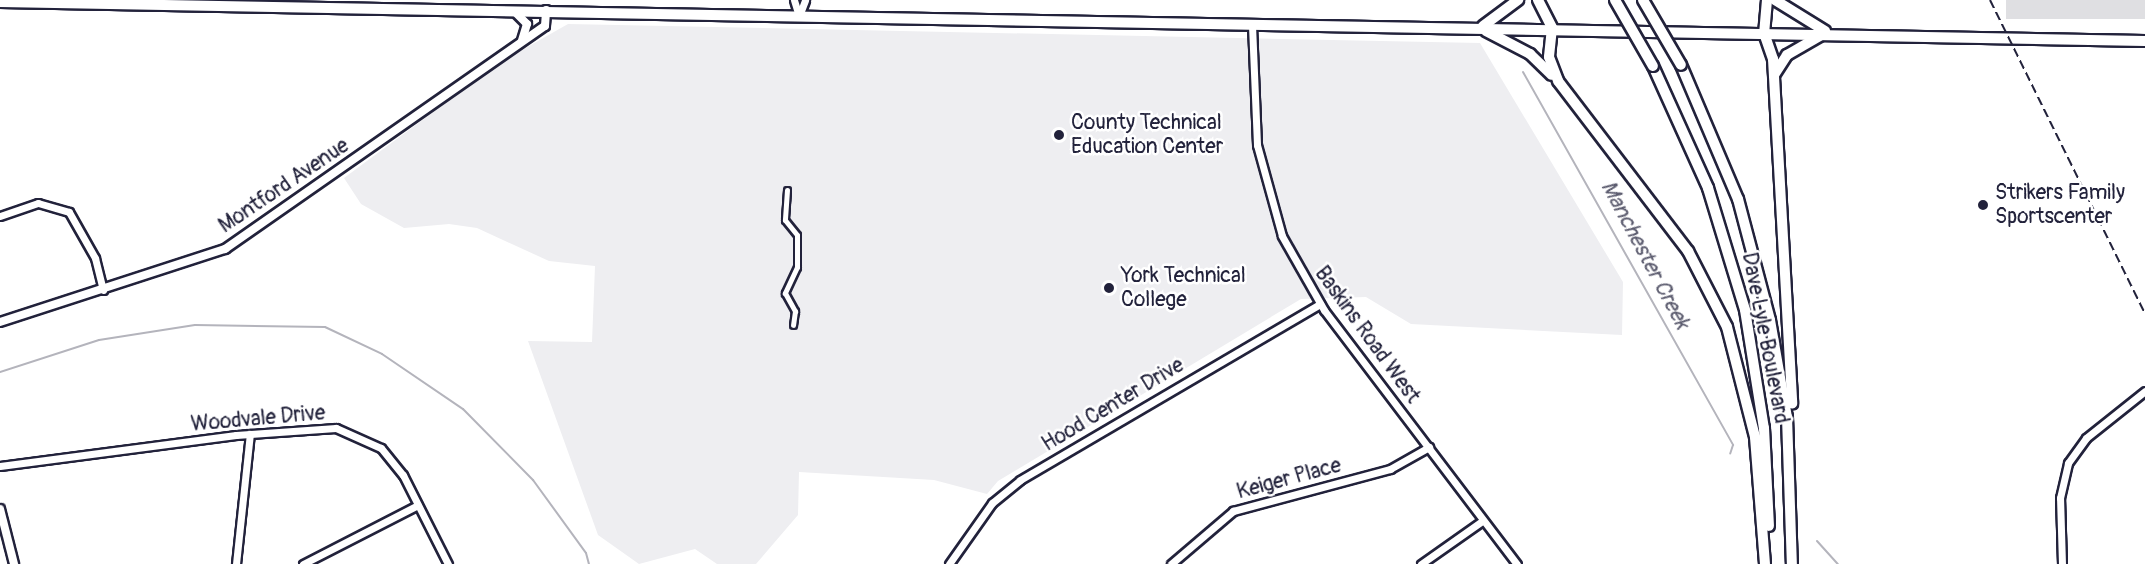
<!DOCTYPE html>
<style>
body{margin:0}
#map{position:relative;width:2145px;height:564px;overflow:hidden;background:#fff;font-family:Pangolin,sans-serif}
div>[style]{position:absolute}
.built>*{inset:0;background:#eeeef1}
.green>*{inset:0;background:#dfdfe2;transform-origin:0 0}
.stream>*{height:2px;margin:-1px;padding:0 1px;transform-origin:1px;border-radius:1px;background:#b4b4bc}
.roads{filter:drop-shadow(2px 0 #22223b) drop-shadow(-2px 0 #22223b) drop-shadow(0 2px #22223b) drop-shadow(0 -2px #22223b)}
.pedestrian>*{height:5px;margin:-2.5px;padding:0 2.5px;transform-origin:2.5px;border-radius:2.5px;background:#fff}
.minor>*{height:7px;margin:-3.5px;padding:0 3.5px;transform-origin:3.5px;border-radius:3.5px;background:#fff}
.tertiary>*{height:8px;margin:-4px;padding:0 4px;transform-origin:4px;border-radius:4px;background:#fff}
.primary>*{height:10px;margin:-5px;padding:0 5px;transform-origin:5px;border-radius:5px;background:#fff}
.rail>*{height:2px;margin-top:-1px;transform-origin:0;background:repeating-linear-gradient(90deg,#22223b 0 9px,transparent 0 13.5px)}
.bridges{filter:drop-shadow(2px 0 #22223b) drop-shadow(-2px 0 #22223b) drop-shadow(0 2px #22223b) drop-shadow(0 -2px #22223b)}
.primary-bridge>*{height:10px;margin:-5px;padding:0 5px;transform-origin:5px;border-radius:5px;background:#fff}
.dots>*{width:16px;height:16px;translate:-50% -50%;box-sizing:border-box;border:3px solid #fff;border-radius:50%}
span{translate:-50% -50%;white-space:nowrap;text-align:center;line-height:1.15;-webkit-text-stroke:5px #fff;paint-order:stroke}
.poi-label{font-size:21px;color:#22223b}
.left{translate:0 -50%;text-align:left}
.street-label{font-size:21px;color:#22223b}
.water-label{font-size:22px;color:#5c5c6f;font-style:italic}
</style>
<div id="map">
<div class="built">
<i style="clip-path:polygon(568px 24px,1480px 43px,1623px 282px,1622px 335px,1411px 324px,1366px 297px,1301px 299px,998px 481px,987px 494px,934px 480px,799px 472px,798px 515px,756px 564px,717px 564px,695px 549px,639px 564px,598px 535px,528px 341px,592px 342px,595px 266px,549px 261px,477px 228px,449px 224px,404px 228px,361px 204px,344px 178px,501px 62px)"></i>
</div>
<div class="green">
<i style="left:2006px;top:0;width:139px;height:19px"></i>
</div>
<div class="stream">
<i style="left:1523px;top:72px;width:428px;rotate:60.6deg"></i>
<i style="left:1733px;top:445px;width:9px;rotate:108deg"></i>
<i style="left:0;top:372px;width:104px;rotate:-17.9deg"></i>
<i style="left:99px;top:340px;width:97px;rotate:-8.9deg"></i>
<i style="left:195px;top:325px;width:130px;rotate:0.9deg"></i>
<i style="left:325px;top:327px;width:63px;rotate:25.3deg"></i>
<i style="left:382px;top:354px;width:98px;rotate:34.2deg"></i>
<i style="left:463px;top:409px;width:100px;rotate:45.4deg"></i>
<i style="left:533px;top:480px;width:90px;rotate:54deg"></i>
<i style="left:586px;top:553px;width:11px;rotate:75deg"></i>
<i style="left:1817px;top:541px;width:31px;rotate:48deg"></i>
</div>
<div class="roads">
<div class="pedestrian">
<i style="left:787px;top:190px;width:30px;rotate:94deg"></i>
<i style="left:785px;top:220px;width:19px;rotate:51deg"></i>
<i style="left:797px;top:235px;width:32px;rotate:90deg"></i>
<i style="left:797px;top:267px;width:29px;rotate:115deg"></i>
<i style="left:785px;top:293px;width:21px;rotate:61deg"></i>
<i style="left:795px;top:311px;width:14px;rotate:98deg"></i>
</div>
<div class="minor">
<i style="left:794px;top:0;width:17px;rotate:73deg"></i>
<i style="left:799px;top:16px;width:17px;rotate:-69deg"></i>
<i style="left:1252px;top:25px;width:120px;rotate:87.6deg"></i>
<i style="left:1257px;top:145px;width:94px;rotate:74.6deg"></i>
<i style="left:1282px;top:236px;width:85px;rotate:60.4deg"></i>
<i style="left:1324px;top:310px;width:319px;rotate:52.8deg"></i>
<i style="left:0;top:216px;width:40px;rotate:-18.9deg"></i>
<i style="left:38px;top:203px;width:32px;rotate:16deg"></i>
<i style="left:69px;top:212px;width:53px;rotate:60.5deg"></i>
<i style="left:95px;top:258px;width:33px;rotate:76deg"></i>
<i style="left:0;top:466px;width:238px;rotate:-7.5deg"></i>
<i style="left:236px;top:435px;width:100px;rotate:-4deg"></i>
<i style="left:336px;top:428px;width:49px;rotate:24deg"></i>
<i style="left:381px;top:448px;width:35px;rotate:51deg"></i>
<i style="left:403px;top:475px;width:100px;rotate:63.2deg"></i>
<i style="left:236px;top:564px;width:131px;rotate:-83.9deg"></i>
<i style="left:303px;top:564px;width:129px;rotate:-27.2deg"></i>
<i style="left:949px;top:564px;width:75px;rotate:-54.8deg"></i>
<i style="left:992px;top:503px;width:36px;rotate:-39deg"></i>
<i style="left:1020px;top:480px;width:348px;rotate:-30.4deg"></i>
<i style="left:1171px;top:564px;width:82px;rotate:-40.5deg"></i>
<i style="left:1233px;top:511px;width:163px;rotate:-15deg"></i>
<i style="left:1390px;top:469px;width:45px;rotate:-29.4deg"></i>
<i style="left:1421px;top:564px;width:75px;rotate:-35.2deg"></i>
<i style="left:2062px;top:564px;width:66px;rotate:-91.7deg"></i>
<i style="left:2060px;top:498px;width:36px;rotate:-77deg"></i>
<i style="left:2068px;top:463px;width:31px;rotate:-54deg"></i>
<i style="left:2086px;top:438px;width:75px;rotate:-38.5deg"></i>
</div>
<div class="tertiary">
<i style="left:515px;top:12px;width:17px;rotate:45deg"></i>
<i style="left:527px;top:24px;width:17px;rotate:107deg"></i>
<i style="left:0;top:322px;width:237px;rotate:-18deg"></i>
<i style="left:225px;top:249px;width:390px;rotate:-34.9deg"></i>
<i style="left:545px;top:26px;width:16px;rotate:-86deg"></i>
<i style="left:0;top:509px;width:57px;rotate:75.7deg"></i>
</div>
<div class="primary">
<i style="left:1538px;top:0;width:31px;rotate:63deg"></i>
<i style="left:1552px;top:28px;width:29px;rotate:96deg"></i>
<i style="left:1549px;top:57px;width:26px;rotate:69deg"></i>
<i style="left:1558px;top:81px;width:214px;rotate:52.6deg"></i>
<i style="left:1688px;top:251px;width:85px;rotate:62.8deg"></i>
<i style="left:1727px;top:327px;width:114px;rotate:75.7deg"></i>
<i style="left:1755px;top:437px;width:127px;rotate:85.5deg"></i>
<i style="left:1767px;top:0;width:33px;rotate:95deg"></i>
<i style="left:1764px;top:33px;width:28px;rotate:71deg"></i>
<i style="left:1773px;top:59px;width:345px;rotate:86.8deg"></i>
<i style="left:1775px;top:0;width:59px;rotate:31.8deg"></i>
<i style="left:0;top:2px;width:2145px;rotate:1.04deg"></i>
<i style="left:1483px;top:26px;width:44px;rotate:-36.6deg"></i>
<i style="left:1486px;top:31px;width:50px;rotate:27.6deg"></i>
<i style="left:1530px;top:54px;width:30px;rotate:44deg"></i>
<i style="left:1681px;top:65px;width:146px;rotate:67deg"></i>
<i style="left:1738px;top:199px;width:125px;rotate:75.2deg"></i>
<i style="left:1770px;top:320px;width:98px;rotate:80.1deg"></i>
<i style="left:1787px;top:417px;width:147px;rotate:88.1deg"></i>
<i style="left:1653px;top:66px;width:134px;rotate:65.7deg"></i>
<i style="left:1708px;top:188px;width:127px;rotate:73.1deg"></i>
<i style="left:1745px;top:310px;width:120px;rotate:80.9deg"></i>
<i style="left:1764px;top:428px;width:98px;rotate:87.1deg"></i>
<i style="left:1774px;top:75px;width:24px;rotate:-57deg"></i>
<i style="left:1787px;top:55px;width:38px;rotate:-30deg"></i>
</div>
</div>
<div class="rail">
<i style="left:1990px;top:0;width:350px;rotate:63.7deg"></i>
</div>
<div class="bridges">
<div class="primary-bridge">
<i style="left:1615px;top:0;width:76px;rotate:60.1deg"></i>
<i style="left:1643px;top:0;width:75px;rotate:59.7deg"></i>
</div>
</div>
<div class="dots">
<i style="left:1059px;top:135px;background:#22223b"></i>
<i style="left:1983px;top:205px;background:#22223b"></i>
<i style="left:1109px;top:288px;background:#22223b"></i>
</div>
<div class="poi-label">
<span class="left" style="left:1071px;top:135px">County Technical<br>Education Center</span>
<span class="left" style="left:1995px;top:205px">Strikers Family<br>Sportscenter</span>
<span class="left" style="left:1121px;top:288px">York Technical<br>College</span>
</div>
<div class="street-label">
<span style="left:284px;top:186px;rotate:-34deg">Montford Avenue</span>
<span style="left:1367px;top:335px;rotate:54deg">Baskins Road West</span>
<span style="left:1765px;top:338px;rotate:79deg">Dave Lyle Boulevard</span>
<span style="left:1113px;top:405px;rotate:-31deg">Hood Center Drive</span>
<span style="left:258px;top:419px;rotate:-5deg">Woodvale Drive</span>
<span style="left:1289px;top:479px;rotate:-15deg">Keiger Place</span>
</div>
<div class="water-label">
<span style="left:1645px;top:255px;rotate:62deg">Manchester Creek</span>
</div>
</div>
